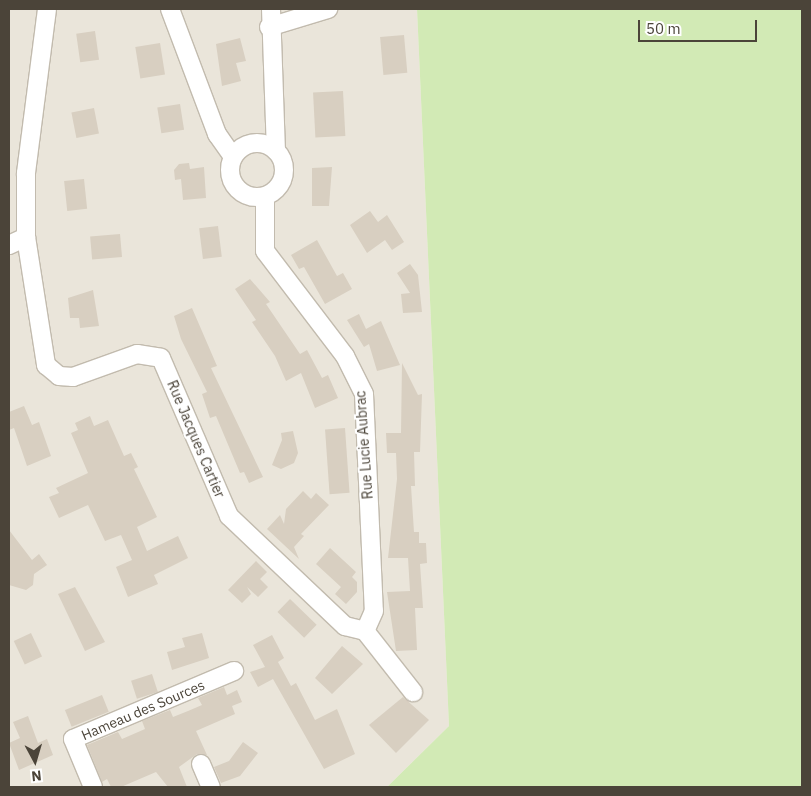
<!DOCTYPE html>
<style>
body{margin:0}
#map{position:relative;width:811px;height:796px;overflow:hidden;background:#f6f3ec;font-family:"IBM Plex Sans",sans-serif}
div>[style]{position:absolute}
.residential>*{inset:0;background:#eae5da}
.green>*{inset:0;background:#d2eab5}
.building>*{inset:0;background:#d8cfc1;transform-origin:0 0}
.roads{filter:drop-shadow(1px 0 #c2bbae) drop-shadow(-1px 0 #c2bbae) drop-shadow(0 1px #c2bbae) drop-shadow(0 -1px #c2bbae)}
.minor>*{height:18px;margin:-9px;padding:0 9px;transform-origin:9px;border-radius:9px;background:#fff}
.minor>.ring{margin:-9px;padding:0;box-sizing:content-box;background:none;border:18px solid #fff;border-radius:50%}
span{translate:-50% -50%;white-space:nowrap;text-align:center;line-height:1.15;-webkit-text-stroke:4px #fff;paint-order:stroke}
.street-label{font-size:14px;color:#4b4439}
.frame{position:absolute;inset:0;border:10px solid #4b4439;pointer-events:none}
.north{position:absolute;left:10px;top:736px;width:50px;height:50px;-webkit-text-stroke:4px #fff;paint-order:stroke;rotate:174deg;font-size:14px;font-weight:700;line-height:20px;text-align:center;color:#4b4439}
.north::after{content:'';display:block;margin:auto;width:18px;height:22px;background:#4b4439;clip-path:polygon(50% 0,100% 100%,50% 72%,0 100%)}
.scale{position:absolute;left:638px;top:20px;width:119px;height:22px;box-sizing:border-box;border:2px solid #4b4439;border-top:0;padding-left:6px;font-size:15px;line-height:18px;white-space:nowrap;color:#4b4439;-webkit-text-stroke:4px #fff;paint-order:stroke}
</style>
<div id="map">
<div class="residential">
<i style="clip-path:polygon(9px 9px,417px 9px,449px 726px,387px 787px,9px 787px)"></i>
</div>
<div class="green">
<i style="clip-path:polygon(417px 9px,802px 9px,802px 787px,387px 787px,449px 726px)"></i>
</div>
<div class="building">
<i style="left:95px;top:31px;width:29px;height:19px;rotate:82deg"></i>
<i style="left:404px;top:35px;width:38px;height:24px;rotate:85deg"></i>
<i style="clip-path:polygon(240px 38px,246px 61px,236px 63px,241px 81px,222px 86px,216px 44px)"></i>
<i style="left:160px;top:43px;width:32px;height:25px;rotate:81deg"></i>
<i style="left:343px;top:91px;width:45px;height:30px;rotate:87deg"></i>
<i style="left:180px;top:104px;width:26px;height:23px;rotate:81deg"></i>
<i style="left:94px;top:108px;width:26px;height:23px;rotate:79deg"></i>
<i style="clip-path:polygon(189px 163px,190px 169px,204px 167px,206px 198px,183px 200px,181px 179px,175px 180px,174px 170px,179px 164px)"></i>
<i style="clip-path:polygon(332px 167px,329px 206px,312px 206px,312px 168px)"></i>
<i style="left:84px;top:179px;width:30px;height:20px;rotate:84deg"></i>
<i style="clip-path:polygon(370px 211px,378px 222px,387px 215px,404px 242px,392px 250px,385px 240px,367px 253px,350px 225px)"></i>
<i style="left:218px;top:226px;width:31px;height:19px;rotate:83deg"></i>
<i style="left:120px;top:234px;width:23px;height:30px;rotate:85deg"></i>
<i style="clip-path:polygon(317px 240px,337px 276px,343px 273px,352px 289px,325px 304px,304px 267px,299px 269px,291px 255px)"></i>
<i style="clip-path:polygon(410px 264px,418px 275px,422px 312px,403px 313px,401px 294px,410px 293px,397px 273px)"></i>
<i style="clip-path:polygon(250px 279px,270px 302px,266px 304px,300px 354px,307px 350px,322px 378px,328px 375px,338px 398px,315px 408px,301px 373px,286px 381px,275px 356px,252px 322px,256px 320px,235px 289px)"></i>
<i style="clip-path:polygon(93px 290px,99px 326px,80px 328px,79px 318px,70px 318px,68px 298px)"></i>
<i style="clip-path:polygon(192px 308px,217px 366px,211px 368px,263px 477px,249px 483px,244px 472px,240px 473px,216px 416px,210px 418px,202px 394px,207px 392px,181px 339px,174px 316px)"></i>
<i style="clip-path:polygon(359px 314px,366px 329px,381px 321px,400px 365px,377px 371px,369px 344px,364px 347px,347px 320px)"></i>
<i style="clip-path:polygon(402px 363px,418px 395px,422px 394px,420px 452px,414px 452px,415px 486px,411px 486px,414px 532px,419px 532px,419px 543px,426px 543px,427px 563px,420px 564px,423px 608px,415px 608px,417px 650px,396px 651px,387px 592px,410px 591px,408px 558px,388px 558px,397px 479px,396px 453px,387px 453px,386px 433px,401px 433px)"></i>
<i style="clip-path:polygon(24px 406px,32px 425px,39px 422px,51px 456px,27px 466px,14px 428px,9px 430px,9px 412px)"></i>
<i style="clip-path:polygon(90px 416px,94px 426px,108px 420px,124px 456px,131px 453px,138px 467px,134px 469px,157px 517px,137px 527px,147px 551px,178px 536px,188px 558px,154px 575px,158px 584px,128px 597px,116px 567px,132px 560px,121px 535px,105px 541px,88px 505px,59px 518px,49px 497px,59px 493px,56px 488px,88px 473px,71px 433px,78px 430px,75px 423px)"></i>
<i style="left:345px;top:428px;width:65px;height:20px;rotate:86deg"></i>
<i style="clip-path:polygon(293px 431px,298px 453px,294px 463px,281px 469px,272px 465px,282px 440px,281px 433px)"></i>
<i style="clip-path:polygon(303px 491px,311px 499px,316px 493px,329px 505px,301px 534px,304px 536px,294px 547px,299px 559px,267px 529px,280px 515px,284px 524px,286px 509px)"></i>
<i style="clip-path:polygon(9px 530px,32px 560px,39px 554px,47px 565px,34px 574px,33px 585px,26px 590px,9px 585px)"></i>
<i style="clip-path:polygon(330px 548px,356px 572px,352px 577px,357px 582px,357px 592px,346px 604px,335px 594px,341px 587px,316px 564px)"></i>
<i style="clip-path:polygon(256px 561px,267px 572px,260px 579px,268px 587px,258px 597px,247px 587px,251px 594px,242px 603px,228px 590px)"></i>
<i style="clip-path:polygon(75px 587px,105px 642px,85px 651px,58px 594px)"></i>
<i style="left:290px;top:599px;width:37px;height:18px;rotate:44deg"></i>
<i style="left:31px;top:633px;width:26px;height:19px;rotate:65deg"></i>
<i style="clip-path:polygon(202px 633px,209px 658px,172px 670px,167px 652px,185px 647px,182px 638px)"></i>
<i style="clip-path:polygon(272px 635px,284px 658px,278px 662px,291px 686px,296px 683px,315px 720px,337px 709px,355px 754px,324px 769px,273px 679px,258px 687px,250px 672px,265px 667px,253px 645px)"></i>
<i style="clip-path:polygon(342px 646px,363px 664px,332px 694px,315px 678px)"></i>
<i style="left:152px;top:674px;width:19px;height:22px;rotate:72deg"></i>
<i style="clip-path:polygon(224px 687px,227px 695px,237px 690px,242px 702px,232px 706px,235px 714px,196px 731px,207px 755px,197px 754px,179px 767px,187px 787px,168px 787px,156px 772px,121px 787px,111px 787px,107px 779px,102px 782px,87px 745px,118px 732px,122px 739px,145px 729px,142px 721px,170px 710px,173px 717px,188px 711px,202px 705px,198px 698px)"></i>
<i style="left:102px;top:695px;width:18px;height:40px;rotate:68deg"></i>
<i style="clip-path:polygon(403px 697px,429px 720px,396px 753px,369px 725px)"></i>
<i style="clip-path:polygon(28px 716px,38px 743px,47px 739px,53px 755px,19px 770px,9px 743px,20px 738px,13px 722px)"></i>
<i style="clip-path:polygon(243px 742px,258px 753px,240px 776px,221px 783px,214px 767px,229px 761px)"></i>
</div>
<div class="roads">
<div class="minor">
<i style="left:170px;top:9px;width:134px;rotate:69.4deg"></i>
<i style="left:217px;top:134px;width:28px;rotate:55deg"></i>
<i style="left:271px;top:9px;width:142px;rotate:88deg"></i>
<i style="left:269px;top:27px;width:62px;rotate:-17deg"></i>
<i class="ring" style="left:230px;top:143px;width:36px;height:36px"></i>
<i style="left:265px;top:197px;width:54px;rotate:90deg"></i>
<i style="left:265px;top:251px;width:132px;rotate:52.7deg"></i>
<i style="left:345px;top:356px;width:42px;rotate:63.4deg"></i>
<i style="left:364px;top:394px;width:217px;rotate:87.4deg"></i>
<i style="left:374px;top:611px;width:22px;rotate:114deg"></i>
<i style="left:26px;top:237px;width:130px;rotate:81.1deg"></i>
<i style="left:46px;top:365px;width:17px;rotate:40deg"></i>
<i style="left:59px;top:376px;width:14px;rotate:4deg"></i>
<i style="left:73px;top:377px;width:68px;rotate:-19.8deg"></i>
<i style="left:137px;top:354px;width:24px;rotate:9deg"></i>
<i style="left:161px;top:358px;width:172px;rotate:66.7deg"></i>
<i style="left:229px;top:516px;width:160px;rotate:43.5deg"></i>
<i style="left:345px;top:626px;width:21px;rotate:14deg"></i>
<i style="left:365px;top:631px;width:78px;rotate:51.8deg"></i>
<i style="left:9px;top:245px;width:19px;rotate:-25deg"></i>
<i style="left:26px;top:237px;width:64px;rotate:-90deg"></i>
<i style="left:26px;top:173px;width:165px;rotate:-82.7deg"></i>
<i style="left:201px;top:764px;width:25px;rotate:67deg"></i>
<i style="left:93px;top:787px;width:52px;rotate:-112.6deg"></i>
<i style="left:73px;top:739px;width:175px;rotate:-22.9deg"></i>
</div>
</div>
<div class="street-label">
<span style="left:196px;top:439px;rotate:67deg">Rue Jacques Cartier</span>
<span style="left:364px;top:445px;rotate:-94deg">Rue Lucie Aubrac</span>
<span style="left:143px;top:710px;rotate:-23deg">Hameau des Sources</span>
</div>
<div class="frame"></div>
<div class="north">N</div>
<div class="scale">50 m</div>
</div>
